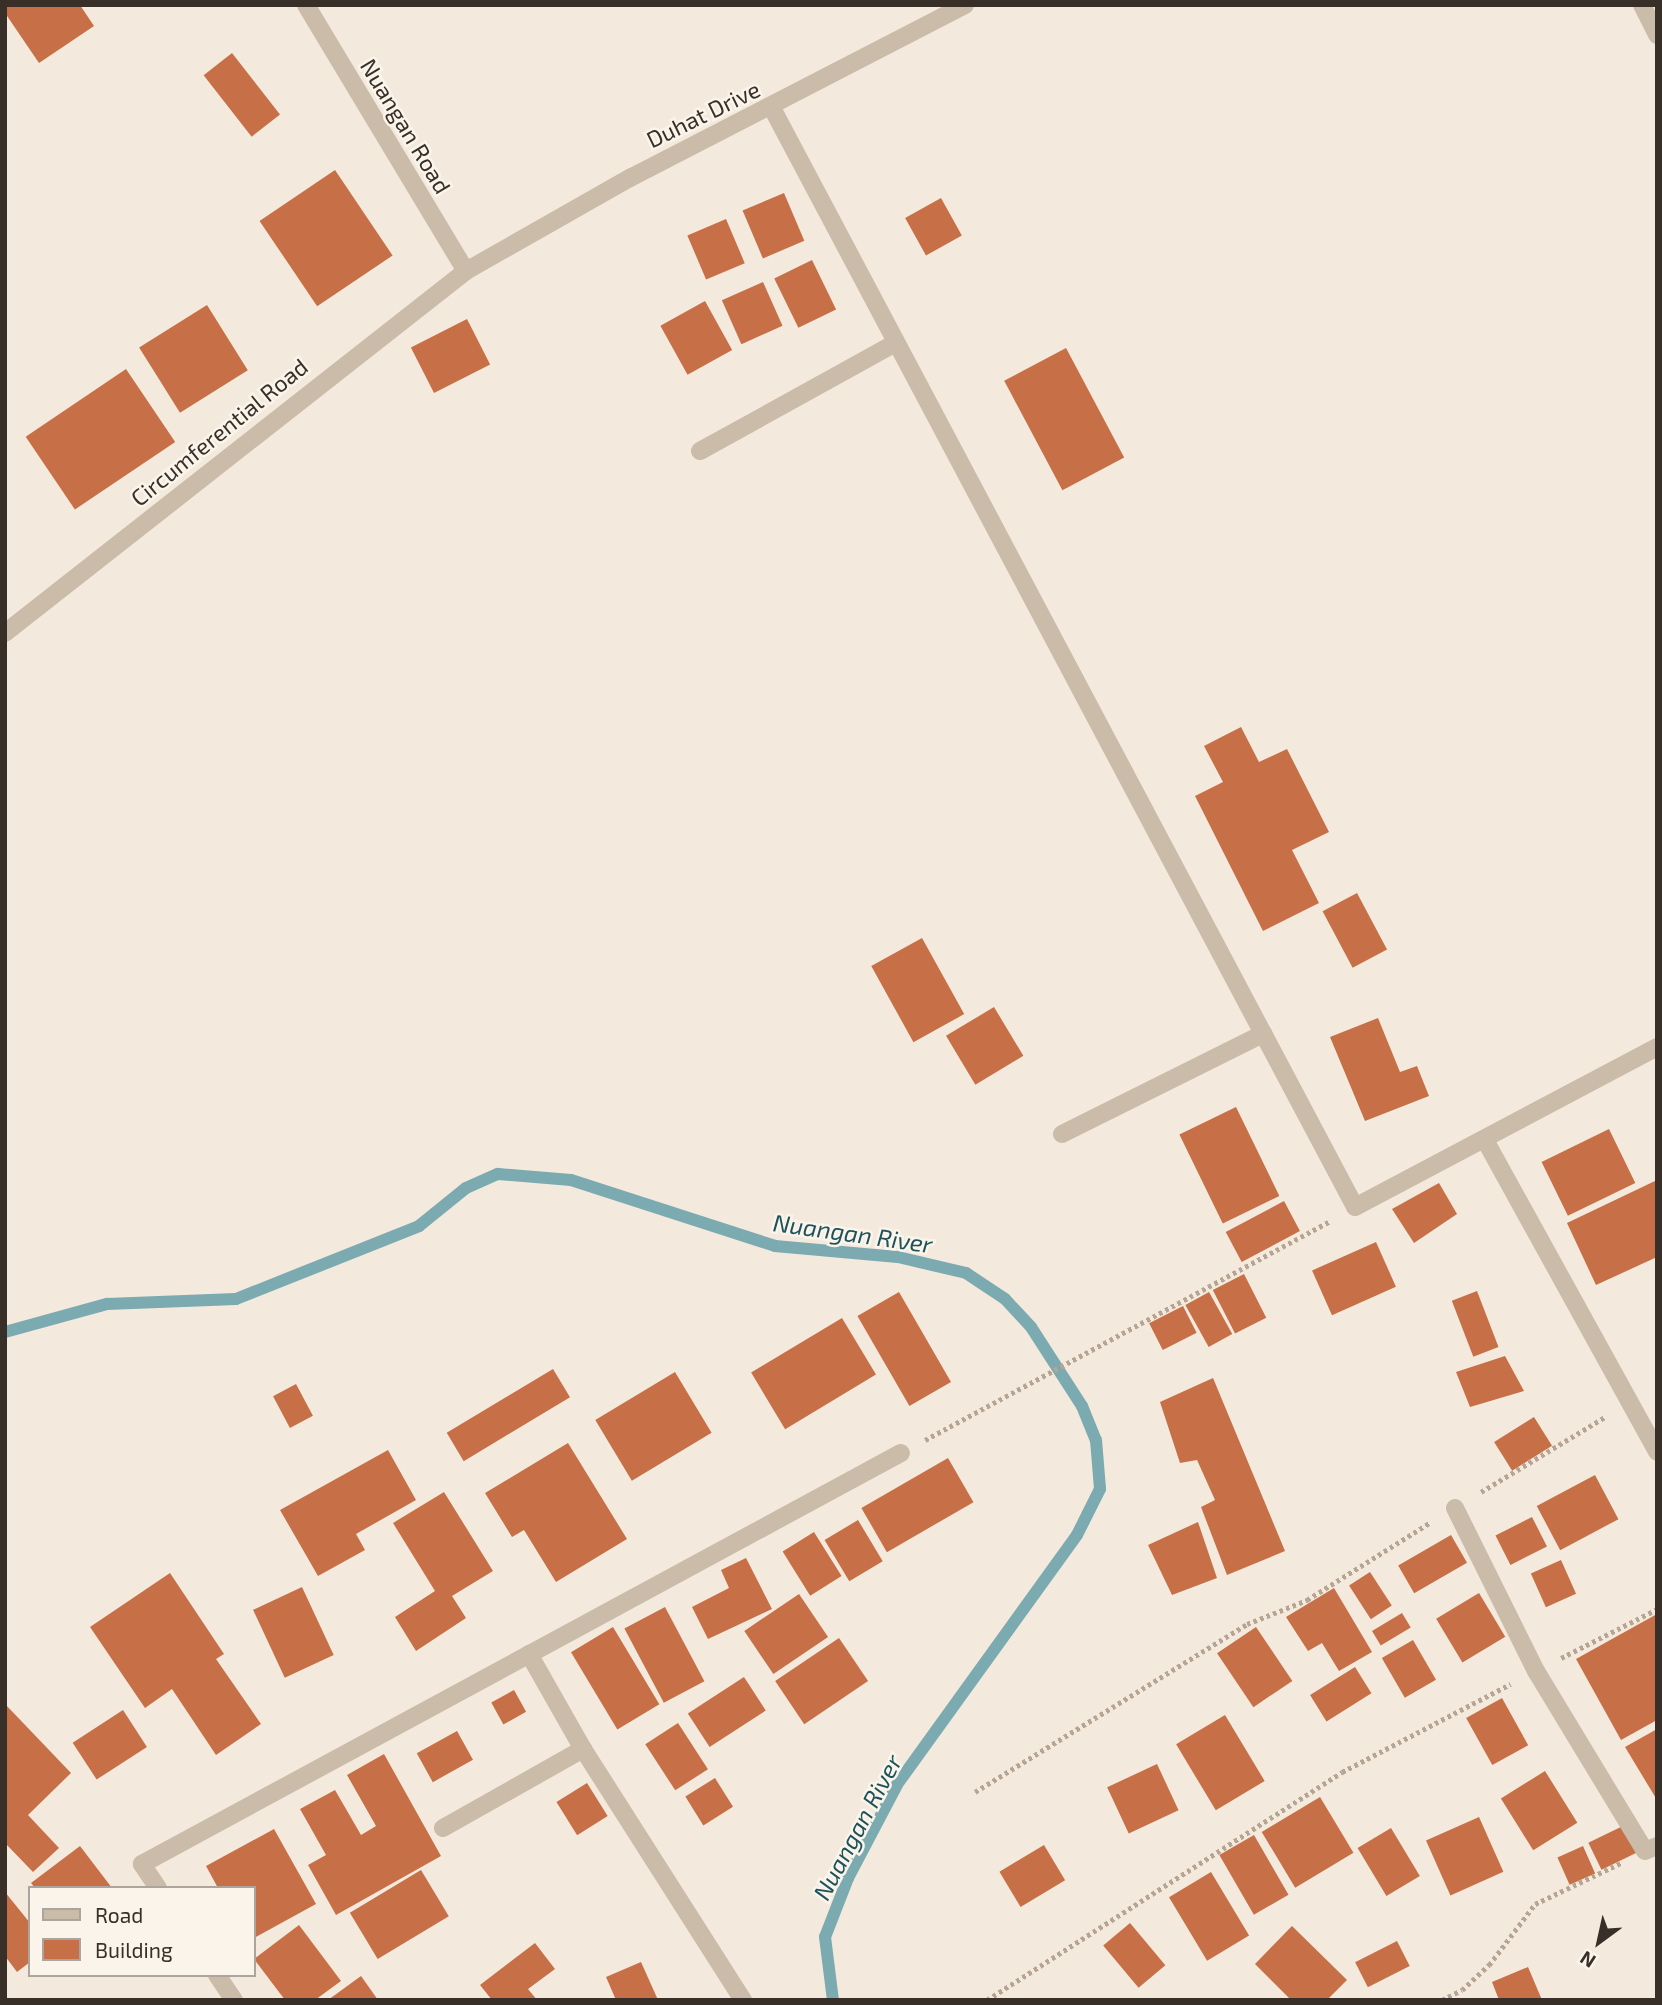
<!DOCTYPE html>
<style>
body{margin:0}
#map{position:relative;width:1662px;height:2005px;overflow:hidden;background:#f3eadd;font-family:"Exo 2",sans-serif}
div>[style]{position:absolute}
.stream>*{height:12px;margin:-6px;padding:0 6px;transform-origin:6px;border-radius:6px;background:#7baab0}
.building>*{inset:0;background:#c76f46;transform-origin:0 0}
.path>*{height:4.5px;margin-top:-2.25px;transform-origin:0;background:repeating-linear-gradient(90deg,#b7a593 0 3.5px,transparent 0 7px)}
.minor>*{height:18px;margin:-9px;padding:0 9px;transform-origin:9px;border-radius:9px;background:#cbbba9}
span{translate:-50% -50%;white-space:nowrap;text-align:center;line-height:1.15;-webkit-text-stroke:5px #faf4ea;paint-order:stroke}
.street-label{font-size:23px;color:#382f29}
.water-label{font-size:24px;color:#1d525a;font-style:italic}
.frame{position:absolute;inset:0;border:7px solid #382f29;pointer-events:none}
.legend{position:absolute;left:28px;top:1886px;width:228px;height:91px;box-sizing:border-box;background:#faf4ea;border:2px solid #aca59d;margin:0;padding:9px 12px;list-style:none;font-size:21px;color:#382f29}
.legend li{display:flex;align-items:center;gap:14px;height:35px}
.legend b{width:35px;border:2px solid #aca59d}
.north{position:absolute;left:1564px;top:1907px;width:70px;height:70px;-webkit-text-stroke:5px #faf4ea;paint-order:stroke;rotate:213deg;font-size:19px;font-weight:700;line-height:28px;text-align:center;color:#382f29}
.north::after{content:'';display:block;margin:auto;width:24px;height:32px;background:#382f29;clip-path:polygon(50% 0,100% 100%,50% 72%,0 100%)}
</style>
<div id="map">
<div class="stream">
<i style="left:5px;top:1332px;width:106px;rotate:-15.4deg"></i>
<i style="left:107px;top:1304px;width:129px;rotate:-2.2deg"></i>
<i style="left:236px;top:1299px;width:197px;rotate:-21.7deg"></i>
<i style="left:419px;top:1226px;width:60px;rotate:-39deg"></i>
<i style="left:466px;top:1188px;width:35px;rotate:-24deg"></i>
<i style="left:498px;top:1174px;width:73px;rotate:4.7deg"></i>
<i style="left:571px;top:1180px;width:214px;rotate:17.9deg"></i>
<i style="left:775px;top:1246px;width:123px;rotate:5.1deg"></i>
<i style="left:898px;top:1257px;width:70px;rotate:13.2deg"></i>
<i style="left:966px;top:1273px;width:47px;rotate:33.7deg"></i>
<i style="left:1005px;top:1299px;width:38px;rotate:47deg"></i>
<i style="left:1031px;top:1327px;width:94px;rotate:57.2deg"></i>
<i style="left:1082px;top:1406px;width:37px;rotate:68deg"></i>
<i style="left:1096px;top:1440px;width:49px;rotate:85.3deg"></i>
<i style="left:1100px;top:1489px;width:51px;rotate:116.6deg"></i>
<i style="left:1077px;top:1535px;width:308px;rotate:125.8deg"></i>
<i style="left:897px;top:1785px;width:105px;rotate:117.8deg"></i>
<i style="left:848px;top:1878px;width:63px;rotate:111.3deg"></i>
<i style="left:825px;top:1937px;width:64px;rotate:82.8deg"></i>
</div>
<div class="building">
<i style="clip-path:polygon(5px 5px,80px 5px,94px 26px,39px 63px,5px 13px)"></i>
<i style="left:232px;top:53px;width:78px;height:36px;rotate:52deg"></i>
<i style="left:335px;top:170px;width:103px;height:91px;rotate:56deg"></i>
<i style="left:784px;top:193px;width:52px;height:45px;rotate:67deg"></i>
<i style="left:941px;top:198px;width:43px;height:41px;rotate:61deg"></i>
<i style="left:726px;top:219px;width:48px;height:42px;rotate:67deg"></i>
<i style="left:812px;top:260px;width:55px;height:42px;rotate:64deg"></i>
<i style="left:763px;top:282px;width:48px;height:45px;rotate:66deg"></i>
<i style="left:705px;top:301px;width:56px;height:51px;rotate:61deg"></i>
<i style="left:207px;top:305px;width:77px;height:80px;rotate:58deg"></i>
<i style="left:467px;top:319px;width:51px;height:63px;rotate:63deg"></i>
<i style="left:1066px;top:348px;width:124px;height:70px;rotate:62deg"></i>
<i style="left:126px;top:369px;width:88px;height:121px;rotate:56deg"></i>
<i style="clip-path:polygon(1241px 727px,1259px 762px,1287px 749px,1329px 832px,1292px 850px,1319px 903px,1263px 931px,1195px 796px,1223px 782px,1204px 746px)"></i>
<i style="left:1357px;top:893px;width:64px;height:39px;rotate:62deg"></i>
<i style="left:922px;top:938px;width:87px;height:58px;rotate:61deg"></i>
<i style="left:994px;top:1007px;width:57px;height:56px;rotate:59deg"></i>
<i style="clip-path:polygon(1378px 1018px,1400px 1072px,1417px 1066px,1429px 1096px,1365px 1121px,1330px 1037px)"></i>
<i style="left:1236px;top:1107px;width:99px;height:63px;rotate:64deg"></i>
<i style="left:1609px;top:1129px;width:60px;height:75px;rotate:64deg"></i>
<i style="clip-path:polygon(1657px 1180px,1657px 1257px,1596px 1285px,1567px 1223px)"></i>
<i style="clip-path:polygon(1439px 1183px,1457px 1214px,1414px 1243px,1392px 1209px)"></i>
<i style="left:1284px;top:1201px;width:34px;height:66px;rotate:62deg"></i>
<i style="left:1376px;top:1242px;width:49px;height:70px;rotate:66deg"></i>
<i style="left:1244px;top:1274px;width:49px;height:35px;rotate:63deg"></i>
<i style="left:1477px;top:1291px;width:60px;height:27px;rotate:69deg"></i>
<i style="left:899px;top:1292px;width:104px;height:48px;rotate:60deg"></i>
<i style="left:1209px;top:1292px;width:48px;height:27px;rotate:61deg"></i>
<i style="left:1183px;top:1306px;width:30px;height:38px;rotate:63deg"></i>
<i style="left:842px;top:1318px;width:66px;height:106px;rotate:59deg"></i>
<i style="clip-path:polygon(1505px 1356px,1524px 1391px,1470px 1407px,1456px 1372px)"></i>
<i style="left:553px;top:1369px;width:33px;height:124px;rotate:59deg"></i>
<i style="left:675px;top:1372px;width:71px;height:93px;rotate:59deg"></i>
<i style="clip-path:polygon(1213px 1378px,1285px 1551px,1227px 1575px,1201px 1507px,1215px 1500px,1197px 1460px,1180px 1463px,1160px 1402px)"></i>
<i style="left:296px;top:1384px;width:36px;height:26px;rotate:62deg"></i>
<i style="left:1534px;top:1417px;width:34px;height:47px;rotate:58deg"></i>
<i style="clip-path:polygon(568px 1443px,627px 1539px,556px 1582px,524px 1530px,512px 1537px,485px 1493px)"></i>
<i style="clip-path:polygon(388px 1450px,416px 1500px,356px 1534px,365px 1550px,318px 1576px,280px 1510px)"></i>
<i style="left:948px;top:1458px;width:51px;height:100px;rotate:60deg"></i>
<i style="left:1595px;top:1475px;width:50px;height:66px;rotate:62deg"></i>
<i style="clip-path:polygon(444px 1492px,493px 1571px,452px 1596px,466px 1618px,416px 1651px,395px 1617px,435px 1591px,393px 1523px)"></i>
<i style="left:1532px;top:1517px;width:33px;height:41px;rotate:63deg"></i>
<i style="left:858px;top:1520px;width:48px;height:39px;rotate:59deg"></i>
<i style="clip-path:polygon(1198px 1522px,1217px 1578px,1172px 1595px,1148px 1545px)"></i>
<i style="left:814px;top:1532px;width:52px;height:37px;rotate:58deg"></i>
<i style="left:1451px;top:1535px;width:32px;height:61px;rotate:60deg"></i>
<i style="clip-path:polygon(746px 1558px,772px 1609px,708px 1639px,692px 1607px,729px 1588px,721px 1570px)"></i>
<i style="left:1561px;top:1560px;width:37px;height:33px;rotate:66deg"></i>
<i style="left:1370px;top:1572px;width:40px;height:25px;rotate:57deg"></i>
<i style="clip-path:polygon(170px 1573px,224px 1654px,216px 1659px,261px 1724px,216px 1755px,172px 1689px,145px 1708px,90px 1627px)"></i>
<i style="left:302px;top:1587px;width:75px;height:54px;rotate:65deg"></i>
<i style="clip-path:polygon(1334px 1588px,1372px 1652px,1339px 1671px,1322px 1643px,1308px 1651px,1286px 1617px)"></i>
<i style="left:1479px;top:1593px;width:51px;height:50px;rotate:59deg"></i>
<i style="left:799px;top:1594px;width:52px;height:66px;rotate:56deg"></i>
<i style="left:665px;top:1607px;width:84px;height:46px;rotate:62deg"></i>
<i style="left:1402px;top:1613px;width:17px;height:35px;rotate:59deg"></i>
<i style="clip-path:polygon(1657px 1614px,1657px 1720px,1621px 1740px,1576px 1659px)"></i>
<i style="left:613px;top:1627px;width:90px;height:49px;rotate:59deg"></i>
<i style="left:1256px;top:1627px;width:65px;height:47px;rotate:56deg"></i>
<i style="left:839px;top:1638px;width:52px;height:77px;rotate:56deg"></i>
<i style="left:1413px;top:1640px;width:46px;height:36px;rotate:60deg"></i>
<i style="left:1355px;top:1667px;width:31px;height:53px;rotate:58deg"></i>
<i style="left:744px;top:1677px;width:40px;height:67px;rotate:57deg"></i>
<i style="left:514px;top:1690px;width:25px;height:26px;rotate:61deg"></i>
<i style="left:1502px;top:1698px;width:54px;height:41px;rotate:61deg"></i>
<i style="clip-path:polygon(5px 1704px,71px 1773px,28px 1815px,59px 1848px,33px 1872px,5px 1843px)"></i>
<i style="left:123px;top:1710px;width:44px;height:60px;rotate:57deg"></i>
<i style="left:1225px;top:1715px;width:77px;height:57px;rotate:59deg"></i>
<i style="left:678px;top:1723px;width:55px;height:39px;rotate:57deg"></i>
<i style="clip-path:polygon(1657px 1729px,1657px 1800px,1625px 1747px)"></i>
<i style="left:457px;top:1731px;width:33px;height:46px;rotate:61deg"></i>
<i style="clip-path:polygon(384px 1754px,441px 1856px,336px 1915px,308px 1865px,326px 1855px,300px 1809px,335px 1790px,361px 1835px,376px 1826px,347px 1775px)"></i>
<i style="left:1157px;top:1764px;width:51px;height:55px;rotate:65deg"></i>
<i style="left:1545px;top:1771px;width:61px;height:52px;rotate:58deg"></i>
<i style="left:715px;top:1778px;width:34px;height:35px;rotate:58deg"></i>
<i style="left:587px;top:1783px;width:39px;height:36px;rotate:58deg"></i>
<i style="left:1320px;top:1797px;width:65px;height:68px;rotate:59deg"></i>
<i style="left:1479px;top:1817px;width:60px;height:58px;rotate:66deg"></i>
<i style="left:1627px;top:1824px;width:30px;height:43px;rotate:64deg"></i>
<i style="left:1391px;top:1828px;width:56px;height:39px;rotate:59deg"></i>
<i style="clip-path:polygon(274px 1829px,316px 1904px,254px 1938px,254px 1888px,218px 1888px,206px 1866px)"></i>
<i style="left:1254px;top:1835px;width:69px;height:40px;rotate:60deg"></i>
<i style="left:1044px;top:1845px;width:41px;height:52px;rotate:59deg"></i>
<i style="clip-path:polygon(80px 1846px,112px 1888px,35px 1888px,31px 1883px)"></i>
<i style="left:1583px;top:1846px;width:30px;height:28px;rotate:66deg"></i>
<i style="left:421px;top:1870px;width:54px;height:83px;rotate:59deg"></i>
<i style="left:1211px;top:1872px;width:74px;height:49px;rotate:59deg"></i>
<i style="clip-path:polygon(5px 1892px,30px 1923px,30px 1962px,17px 1972px,5px 1956px)"></i>
<i style="left:1130px;top:1923px;width:55px;height:35px;rotate:50deg"></i>
<i style="clip-path:polygon(299px 1925px,341px 1981px,315px 2000px,285px 2000px,254px 1959px)"></i>
<i style="clip-path:polygon(1292px 1926px,1347px 1980px,1327px 2000px,1291px 2000px,1255px 1964px)"></i>
<i style="left:1397px;top:1941px;width:28px;height:47px;rotate:63deg"></i>
<i style="clip-path:polygon(535px 1943px,555px 1969px,528px 1989px,537px 2000px,492px 2000px,480px 1985px)"></i>
<i style="clip-path:polygon(641px 1962px,658px 2000px,616px 2000px,606px 1977px)"></i>
<i style="clip-path:polygon(1528px 1967px,1542px 2000px,1499px 2000px,1492px 1982px)"></i>
<i style="clip-path:polygon(361px 1976px,378px 2000px,328px 2000px)"></i>
</div>
<div class="path">
<i style="left:925px;top:1440px;width:460px;rotate:-28.4deg"></i>
<i style="left:1481px;top:1492px;width:145px;rotate:-31.2deg"></i>
<i style="left:1561px;top:1658px;width:108px;rotate:-27deg"></i>
<i style="left:975px;top:1792px;width:320px;rotate:-31.7deg"></i>
<i style="left:1247px;top:1624px;width:65px;rotate:-21.8deg"></i>
<i style="left:1307px;top:1600px;width:146px;rotate:-32.2deg"></i>
<i style="left:987px;top:2000px;width:422px;rotate:-32.7deg"></i>
<i style="left:1342px;top:1772px;width:190px;rotate:-27.6deg"></i>
<i style="left:1442px;top:2000px;width:22px;rotate:-27deg"></i>
<i style="left:1462px;top:1990px;width:37px;rotate:-43deg"></i>
<i style="left:1489px;top:1965px;width:76px;rotate:-53deg"></i>
<i style="left:1535px;top:1904px;width:95px;rotate:-25.5deg"></i>
</div>
<div class="minor">
<i style="left:306px;top:5px;width:310px;rotate:59deg"></i>
<i style="left:1642px;top:5px;width:34px;rotate:63deg"></i>
<i style="left:772px;top:108px;width:1244px;rotate:62.05deg"></i>
<i style="left:1355px;top:1207px;width:342px;rotate:-27.9deg"></i>
<i style="left:700px;top:451px;width:224px;rotate:-28.9deg"></i>
<i style="left:5px;top:633px;width:586px;rotate:-38.14deg"></i>
<i style="left:466px;top:271px;width:189px;rotate:-29.6deg"></i>
<i style="left:630px;top:178px;width:377px;rotate:-27.3deg"></i>
<i style="left:1062px;top:1134px;width:225px;rotate:-26.5deg"></i>
<i style="left:1485px;top:1140px;width:356px;rotate:61.1deg"></i>
<i style="left:1455px;top:1508px;width:182px;rotate:63.6deg"></i>
<i style="left:1536px;top:1671px;width:210px;rotate:58.8deg"></i>
<i style="left:1645px;top:1851px;width:13px;rotate:-23deg"></i>
<i style="left:529px;top:1654px;width:109px;rotate:60.4deg"></i>
<i style="left:583px;top:1749px;width:298px;rotate:57.5deg"></i>
<i style="left:443px;top:1828px;width:161px;rotate:-29.4deg"></i>
<i style="left:158px;top:1888px;width:29px;rotate:-124deg"></i>
<i style="left:142px;top:1864px;width:863px;rotate:-28.44deg"></i>
<i style="left:217px;top:1975px;width:30px;rotate:56deg"></i>
</div>
<div class="street-label">
<span style="left:703px;top:114px;rotate:-26deg">Duhat Drive</span>
<span style="left:406px;top:126px;rotate:59deg">Nuangan Road</span>
<span style="left:219px;top:432px;rotate:-39deg">Circumferential Road</span>
</div>
<div class="water-label">
<span style="left:853px;top:1233px;rotate:8deg">Nuangan River</span>
<span style="left:857px;top:1827px;rotate:-62deg">Nuangan River</span>
</div>
<div class="frame"></div>
<ul class="legend">
<li><b style="height:9px;background:#cbbba9"></b>Road</li>
<li><b style="height:19px;background:#c76f46"></b>Building</li>
</ul>
<div class="north">N</div>
</div>
